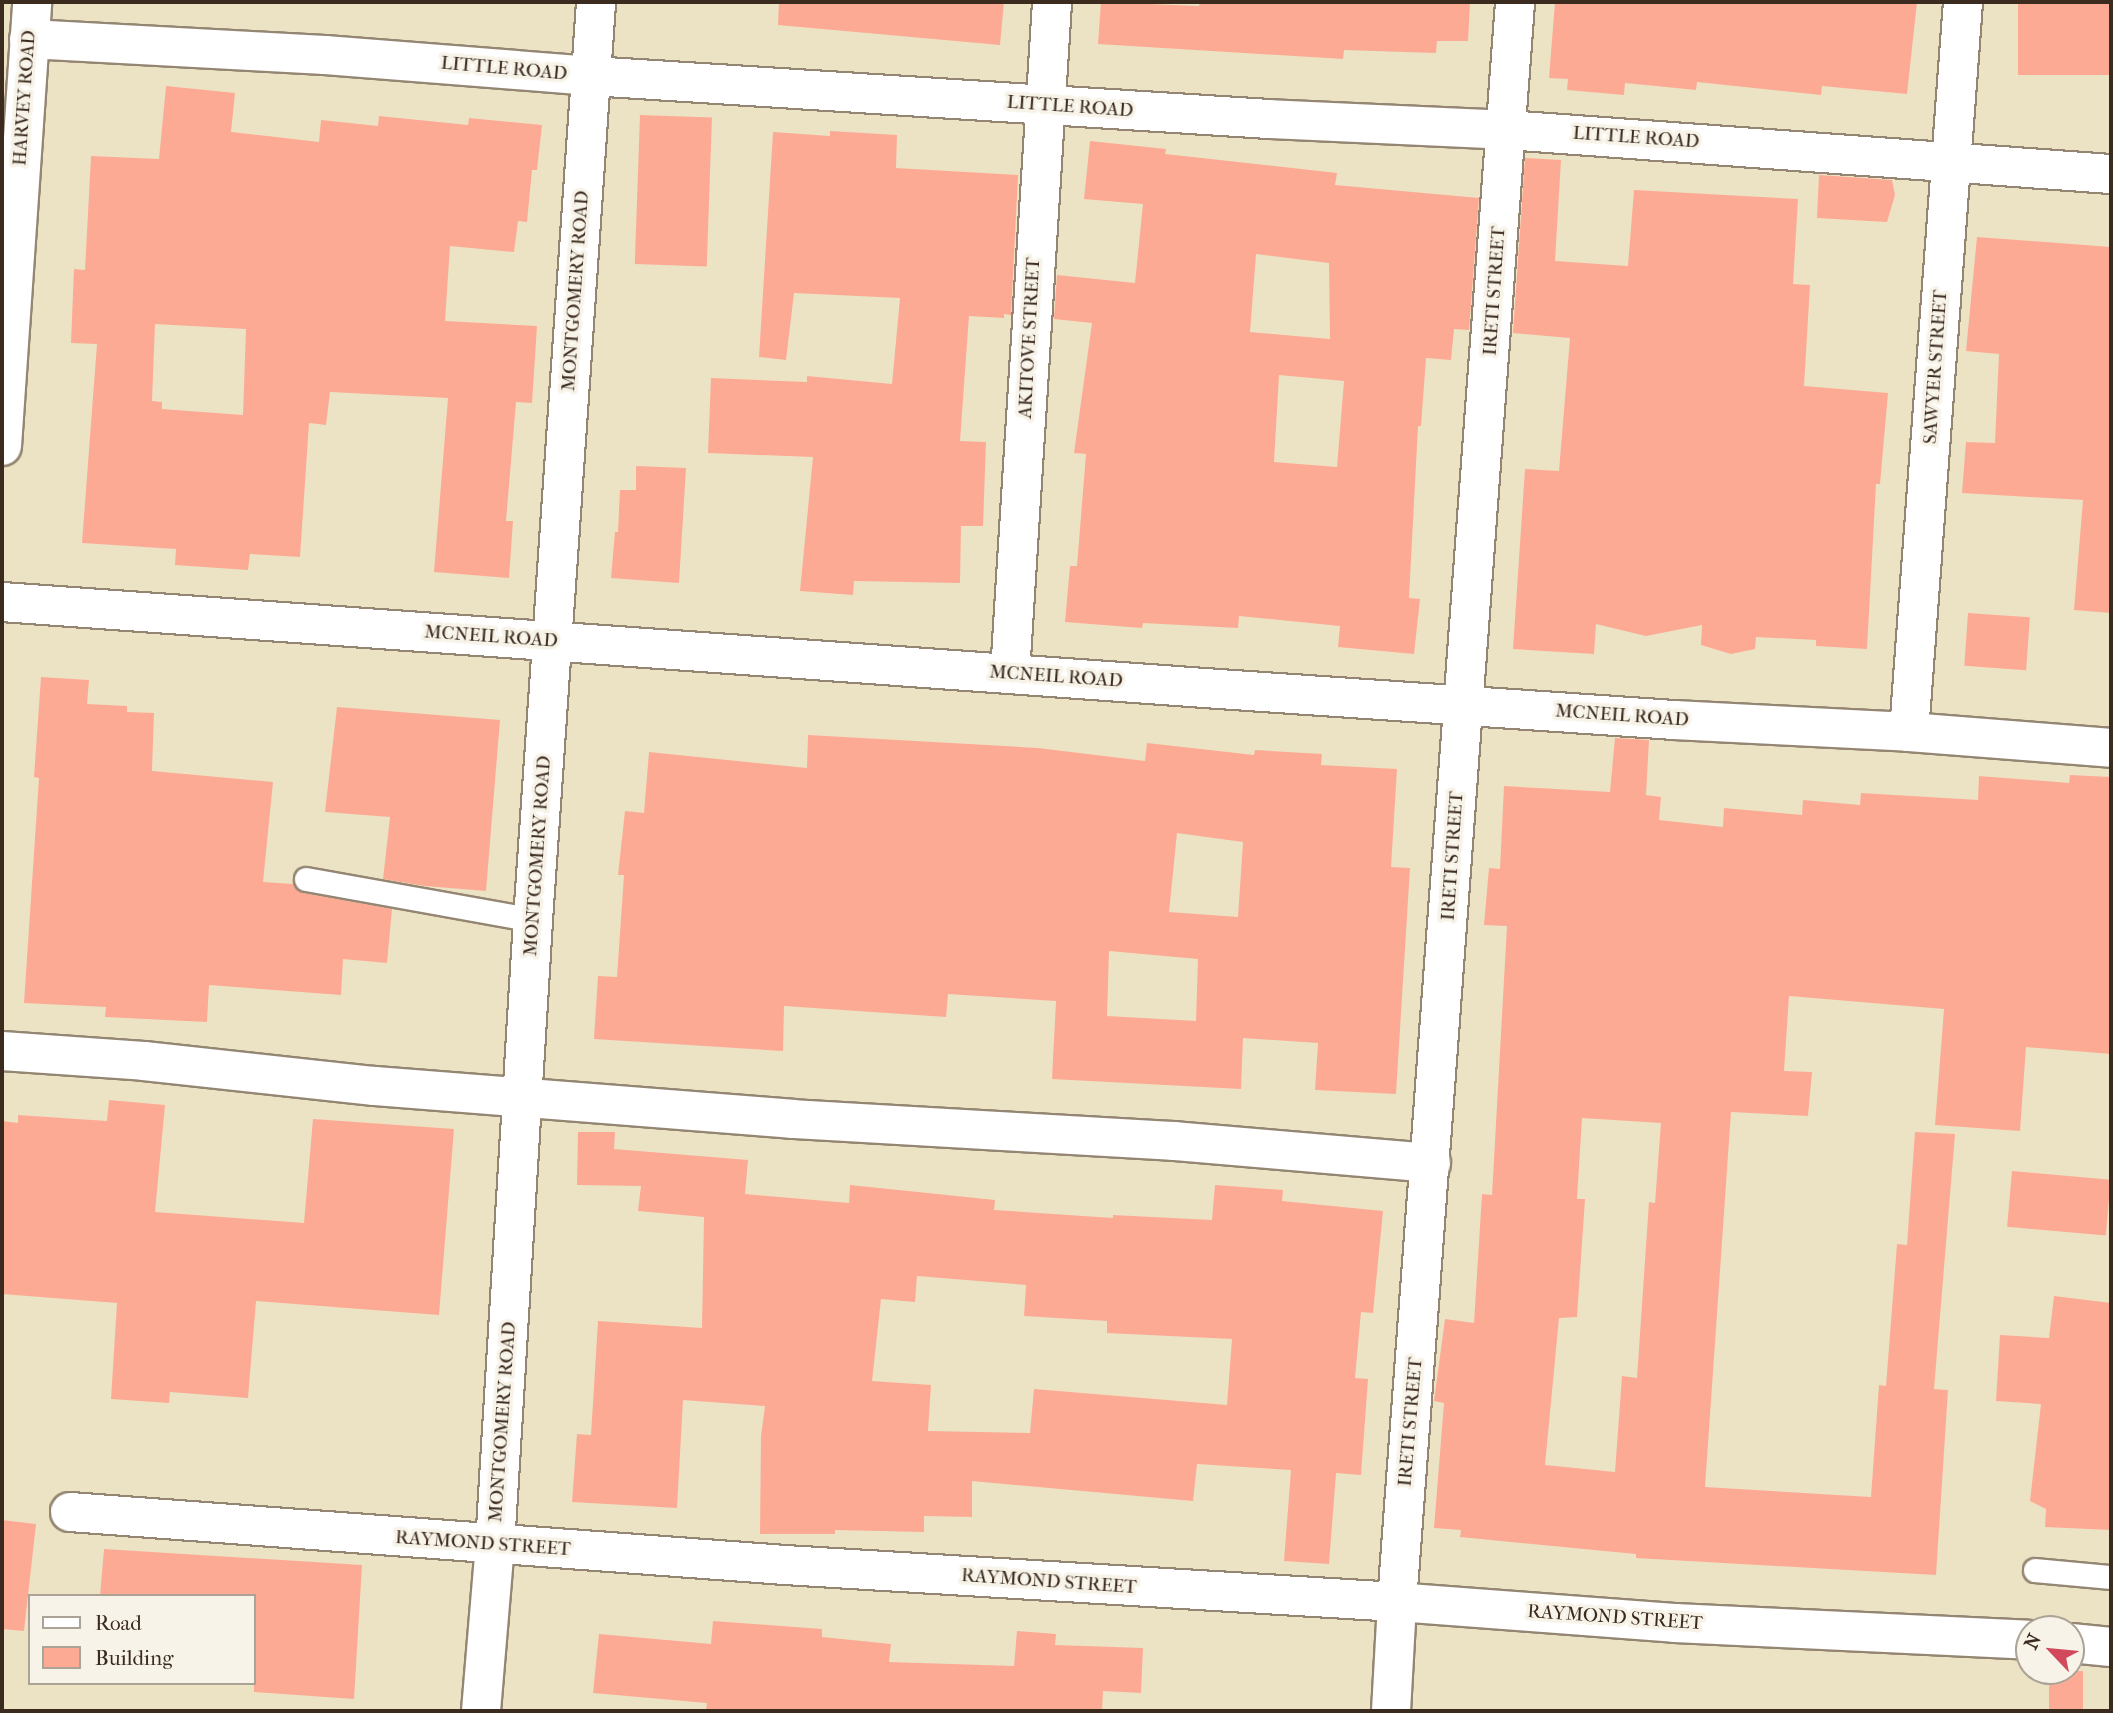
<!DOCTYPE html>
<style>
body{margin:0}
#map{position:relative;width:2113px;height:1713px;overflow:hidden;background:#ece3c5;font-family:"IM FELL French Canon",serif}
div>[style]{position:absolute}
.building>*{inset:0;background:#fdaa95;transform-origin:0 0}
.roads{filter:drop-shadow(2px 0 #948672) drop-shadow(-2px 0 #948672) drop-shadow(0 2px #948672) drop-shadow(0 -2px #948672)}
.lane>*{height:23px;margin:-11.5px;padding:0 11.5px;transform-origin:11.5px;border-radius:11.5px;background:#fff}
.street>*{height:38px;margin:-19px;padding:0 19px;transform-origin:19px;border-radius:19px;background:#fff}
span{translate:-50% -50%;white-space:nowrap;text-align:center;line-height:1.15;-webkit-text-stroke:7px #f7f3e8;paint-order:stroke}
.street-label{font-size:19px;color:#3b2a1e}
.frame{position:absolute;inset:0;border:4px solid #3b2a1e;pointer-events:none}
.legend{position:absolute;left:28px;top:1594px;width:228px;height:91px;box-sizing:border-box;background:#f7f3e8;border:2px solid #aca397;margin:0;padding:9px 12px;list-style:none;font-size:21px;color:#3b2a1e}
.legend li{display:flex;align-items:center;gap:14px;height:35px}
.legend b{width:35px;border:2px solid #aca397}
.north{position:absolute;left:2015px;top:1615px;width:70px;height:70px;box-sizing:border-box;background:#f7f3e8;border:2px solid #aca397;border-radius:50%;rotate:296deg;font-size:19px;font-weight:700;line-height:28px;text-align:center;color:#3b2a1e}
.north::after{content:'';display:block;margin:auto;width:24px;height:32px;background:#d1495b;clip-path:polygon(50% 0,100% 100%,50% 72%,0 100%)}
</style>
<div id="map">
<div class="building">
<i style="clip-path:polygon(779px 2px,1004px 2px,1000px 45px,778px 25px)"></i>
<i style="clip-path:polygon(1101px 2px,1199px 6px,1200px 2px,1470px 2px,1468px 41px,1437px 41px,1436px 53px,1344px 50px,1343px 59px,1098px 44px)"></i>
<i style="clip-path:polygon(1555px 2px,1917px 2px,1907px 94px,1822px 86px,1821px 95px,1697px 82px,1696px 90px,1625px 83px,1624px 95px,1567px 90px,1568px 79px,1549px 78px)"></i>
<i style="left:2018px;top:2px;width:93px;height:73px"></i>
<i style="clip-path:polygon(evenodd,166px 86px,235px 93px,231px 132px,319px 142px,321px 120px,378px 126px,379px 116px,468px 125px,469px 118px,542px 125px,537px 170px,532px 170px,527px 222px,518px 221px,514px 252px,450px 246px,445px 321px,537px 326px,532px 403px,516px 402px,506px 521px,513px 521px,509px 578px,434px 572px,448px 398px,330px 392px,326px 425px,309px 423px,300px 557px,250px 554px,248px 570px,175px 565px,176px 549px,82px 543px,97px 344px,71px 343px,74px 269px,85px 270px,91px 156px,159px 159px,166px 86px,155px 324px,246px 329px,243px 415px,162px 409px,162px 402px,152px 401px,155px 324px)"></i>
<i style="left:640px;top:115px;width:72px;height:149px;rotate:2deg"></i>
<i style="clip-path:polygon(830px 131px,897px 135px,896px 168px,1018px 175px,1011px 315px,1004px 314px,1004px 318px,969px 316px,960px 441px,986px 442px,983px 526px,961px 526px,960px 583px,854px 581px,853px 595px,800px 591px,813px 457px,708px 453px,711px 378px,807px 382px,807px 376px,892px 384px,900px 298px,794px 293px,786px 360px,759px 357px,773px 132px,830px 136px)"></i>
<i style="clip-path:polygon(evenodd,1090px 141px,1166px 149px,1165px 154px,1337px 173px,1335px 185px,1479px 198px,1469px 330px,1454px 329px,1451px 360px,1426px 358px,1421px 426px,1418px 426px,1409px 598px,1420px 599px,1414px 654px,1338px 647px,1340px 626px,1239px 616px,1238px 628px,1143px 623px,1142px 628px,1065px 622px,1070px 566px,1077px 566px,1086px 454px,1074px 453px,1092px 323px,1054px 319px,1057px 275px,1135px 283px,1143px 204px,1084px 199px,1090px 141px,1256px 254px,1329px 263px,1330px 339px,1250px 332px,1256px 254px,1090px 141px,1279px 375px,1344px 381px,1337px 467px,1274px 462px,1279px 375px)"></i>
<i style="clip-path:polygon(1525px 158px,1561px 160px,1555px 261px,1628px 266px,1634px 190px,1798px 199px,1793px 284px,1810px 285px,1804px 386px,1888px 393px,1880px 484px,1876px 484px,1867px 649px,1816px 646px,1816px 640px,1756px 637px,1755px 649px,1731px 654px,1701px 645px,1702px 625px,1646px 636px,1596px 624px,1594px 654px,1513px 649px,1525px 469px,1559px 471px,1570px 338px,1513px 333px)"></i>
<i style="clip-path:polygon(1819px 175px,1892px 180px,1895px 195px,1887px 222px,1817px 218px)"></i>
<i style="clip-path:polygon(1977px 237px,2111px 247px,2111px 613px,2074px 610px,2083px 500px,1962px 493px,1966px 442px,1995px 443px,1999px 354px,1966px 351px)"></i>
<i style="clip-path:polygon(636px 466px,686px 468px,679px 583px,611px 578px,615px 532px,618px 532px,620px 490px,636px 490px)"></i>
<i style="left:1968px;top:613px;width:62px;height:53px;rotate:4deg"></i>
<i style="clip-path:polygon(41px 677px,89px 680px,87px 704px,127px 706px,127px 712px,154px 713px,152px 771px,273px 782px,263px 882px,293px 884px,304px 893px,392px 909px,387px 963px,343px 959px,341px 995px,209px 985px,207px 1022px,105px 1017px,106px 1007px,24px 1003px,39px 778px,34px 777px)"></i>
<i style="clip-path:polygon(337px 707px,500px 720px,486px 891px,425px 886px,383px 879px,390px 817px,325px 812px)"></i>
<i style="clip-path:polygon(evenodd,808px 735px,1038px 748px,1145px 761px,1147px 743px,1254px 755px,1255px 750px,1322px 754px,1321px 765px,1397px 769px,1391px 867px,1410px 868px,1396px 1094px,1315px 1090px,1318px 1043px,1243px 1038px,1241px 1089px,1052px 1079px,1056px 1001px,948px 994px,946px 1017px,784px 1006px,783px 1051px,594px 1039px,598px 976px,617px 977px,624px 875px,618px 875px,625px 811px,644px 813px,649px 752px,807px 768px,808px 735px,1177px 833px,1243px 842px,1238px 917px,1169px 912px,1177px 833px,808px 735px,1109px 951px,1198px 959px,1196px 1021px,1107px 1016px,1109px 951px)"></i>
<i style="clip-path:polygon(evenodd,1615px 738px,1649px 740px,1646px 795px,1661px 797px,1659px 820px,1723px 827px,1724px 808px,1802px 815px,1803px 800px,1860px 805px,1861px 793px,1978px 800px,1979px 776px,2069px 783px,2070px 775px,2111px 777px,2111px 1054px,2026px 1047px,2020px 1131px,1935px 1125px,1944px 1009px,1789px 996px,1784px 1071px,1812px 1072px,1808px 1116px,1731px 1112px,1705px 1487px,1871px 1497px,1879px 1385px,1886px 1386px,1897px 1244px,1907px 1245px,1915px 1132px,1955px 1134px,1934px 1389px,1948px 1390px,1936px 1575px,1636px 1558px,1636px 1554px,1460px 1537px,1461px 1530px,1434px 1528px,1444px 1403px,1434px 1401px,1445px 1319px,1474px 1323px,1482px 1194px,1492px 1195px,1507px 926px,1484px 925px,1489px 868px,1500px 869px,1504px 786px,1610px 792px,1615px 738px,1582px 1118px,1661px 1123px,1655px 1203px,1649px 1202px,1637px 1378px,1622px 1376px,1615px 1472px,1545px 1465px,1559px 1318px,1577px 1317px,1585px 1199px,1577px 1199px,1582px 1118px)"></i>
<i style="clip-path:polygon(109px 1100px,165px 1105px,155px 1212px,304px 1223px,313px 1119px,454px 1129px,439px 1315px,256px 1301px,248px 1398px,170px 1392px,169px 1403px,111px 1399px,117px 1303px,2px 1294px,2px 1121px,18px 1123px,18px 1115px,107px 1121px)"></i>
<i style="clip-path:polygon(evenodd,578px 1132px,615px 1132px,614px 1149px,748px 1160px,745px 1194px,849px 1203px,850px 1185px,995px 1200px,994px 1210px,1113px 1218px,1113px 1215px,1212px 1220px,1215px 1185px,1283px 1190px,1282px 1201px,1383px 1211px,1373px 1313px,1361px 1312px,1355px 1378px,1368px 1379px,1361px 1475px,1336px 1473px,1329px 1564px,1284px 1561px,1291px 1470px,1197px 1464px,1193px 1501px,972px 1481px,972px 1517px,924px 1516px,924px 1532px,835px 1530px,835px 1534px,760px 1534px,761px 1436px,765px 1406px,683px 1400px,677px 1508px,572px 1502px,577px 1434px,591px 1435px,598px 1321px,702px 1328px,704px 1217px,638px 1211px,641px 1186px,577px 1185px,578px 1132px,917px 1276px,1026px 1285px,1024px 1316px,1107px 1321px,1107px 1333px,1232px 1339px,1227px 1405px,1034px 1389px,1030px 1433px,928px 1431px,931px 1385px,872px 1381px,881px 1299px,915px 1302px,917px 1276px)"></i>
<i style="left:2012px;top:1171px;width:99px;height:56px;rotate:5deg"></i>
<i style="clip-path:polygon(2054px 1296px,2111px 1303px,2111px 1530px,2045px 1527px,2046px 1509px,2030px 1501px,2041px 1404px,1996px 1401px,2000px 1335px,2049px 1338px)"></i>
<i style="clip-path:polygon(2px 1520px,36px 1524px,24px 1631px,2px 1629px)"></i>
<i style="clip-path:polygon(104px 1549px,362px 1565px,354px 1699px,254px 1692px,254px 1596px,100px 1596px)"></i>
<i style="clip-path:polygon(713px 1621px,822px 1629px,822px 1637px,891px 1644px,889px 1662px,1014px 1666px,1017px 1631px,1056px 1634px,1055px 1645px,1143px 1648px,1141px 1693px,1103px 1691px,1102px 1711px,706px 1711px,707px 1703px,593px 1693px,599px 1634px,711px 1644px)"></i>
<i style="left:2049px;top:1671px;width:34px;height:40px"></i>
</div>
<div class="roads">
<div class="lane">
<i style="left:306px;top:879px;width:231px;rotate:10.2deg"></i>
<i style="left:2035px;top:1570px;width:76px;rotate:5.3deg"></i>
</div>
<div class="street">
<i style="left:29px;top:39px;width:296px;rotate:3.1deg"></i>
<i style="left:325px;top:55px;width:267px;rotate:4.5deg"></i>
<i style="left:591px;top:76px;width:678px;rotate:3.63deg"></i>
<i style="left:1268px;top:119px;width:239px;rotate:2.6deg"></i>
<i style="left:1507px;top:130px;width:606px;rotate:4.17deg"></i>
<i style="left:2px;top:446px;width:445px;rotate:-86.1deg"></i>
<i style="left:2px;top:602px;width:1191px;rotate:4.09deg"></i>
<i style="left:1190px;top:687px;width:485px;rotate:3.9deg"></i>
<i style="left:1674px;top:720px;width:235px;rotate:2.9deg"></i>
<i style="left:1909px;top:732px;width:203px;rotate:4.5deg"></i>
<i style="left:1010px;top:674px;width:673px;rotate:-86.42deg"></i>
<i style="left:1909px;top:732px;width:732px;rotate:-85.77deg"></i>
<i style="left:2px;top:1051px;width:142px;rotate:4deg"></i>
<i style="left:144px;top:1061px;width:232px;rotate:6.2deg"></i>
<i style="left:375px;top:1086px;width:418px;rotate:4.5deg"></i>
<i style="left:792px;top:1119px;width:383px;rotate:3.3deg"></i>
<i style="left:1174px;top:1141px;width:258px;rotate:4.9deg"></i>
<i style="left:70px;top:1512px;width:717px;rotate:4.24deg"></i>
<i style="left:785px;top:1565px;width:613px;rotate:3.46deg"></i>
<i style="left:1397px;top:1602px;width:279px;rotate:4.3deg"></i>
<i style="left:1675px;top:1623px;width:354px;rotate:2.7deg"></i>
<i style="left:2071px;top:1643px;width:40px;rotate:5.7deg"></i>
<i style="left:481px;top:1711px;width:167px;rotate:-85.2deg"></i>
<i style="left:495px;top:1545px;width:626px;rotate:-86.52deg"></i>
<i style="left:533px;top:920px;width:920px;rotate:-86.07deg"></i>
<i style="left:1391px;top:1711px;width:109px;rotate:-86.8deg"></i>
<i style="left:1397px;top:1602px;width:1604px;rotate:-85.78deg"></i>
</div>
</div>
<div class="street-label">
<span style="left:504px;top:69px;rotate:5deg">LITTLE ROAD</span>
<span style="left:25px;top:98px;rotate:-86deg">HARVEY ROAD</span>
<span style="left:1070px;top:107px;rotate:4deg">LITTLE ROAD</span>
<span style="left:1636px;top:138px;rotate:4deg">LITTLE ROAD</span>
<span style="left:576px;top:291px;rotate:-86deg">MONTGOMERY ROAD</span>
<span style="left:1495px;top:291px;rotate:-86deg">IRETI STREET</span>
<span style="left:1030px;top:338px;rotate:-87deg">AKITOVE STREET</span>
<span style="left:1936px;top:367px;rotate:-86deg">SAWYER STREET</span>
<span style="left:491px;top:637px;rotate:4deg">MCNEIL ROAD</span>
<span style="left:1056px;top:677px;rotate:4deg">MCNEIL ROAD</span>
<span style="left:1622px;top:716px;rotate:4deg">MCNEIL ROAD</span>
<span style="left:538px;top:856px;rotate:-86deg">MONTGOMERY ROAD</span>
<span style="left:1453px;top:856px;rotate:-86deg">IRETI STREET</span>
<span style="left:503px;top:1422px;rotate:-86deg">MONTGOMERY ROAD</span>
<span style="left:1411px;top:1422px;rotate:-85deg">IRETI STREET</span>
<span style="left:483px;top:1544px;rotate:4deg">RAYMOND STREET</span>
<span style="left:1049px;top:1582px;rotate:4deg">RAYMOND STREET</span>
<span style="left:1615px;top:1618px;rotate:4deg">RAYMOND STREET</span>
</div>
<div class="frame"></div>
<ul class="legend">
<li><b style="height:9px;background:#fff"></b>Road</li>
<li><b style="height:19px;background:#fdaa95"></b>Building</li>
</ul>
<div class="north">N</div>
</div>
